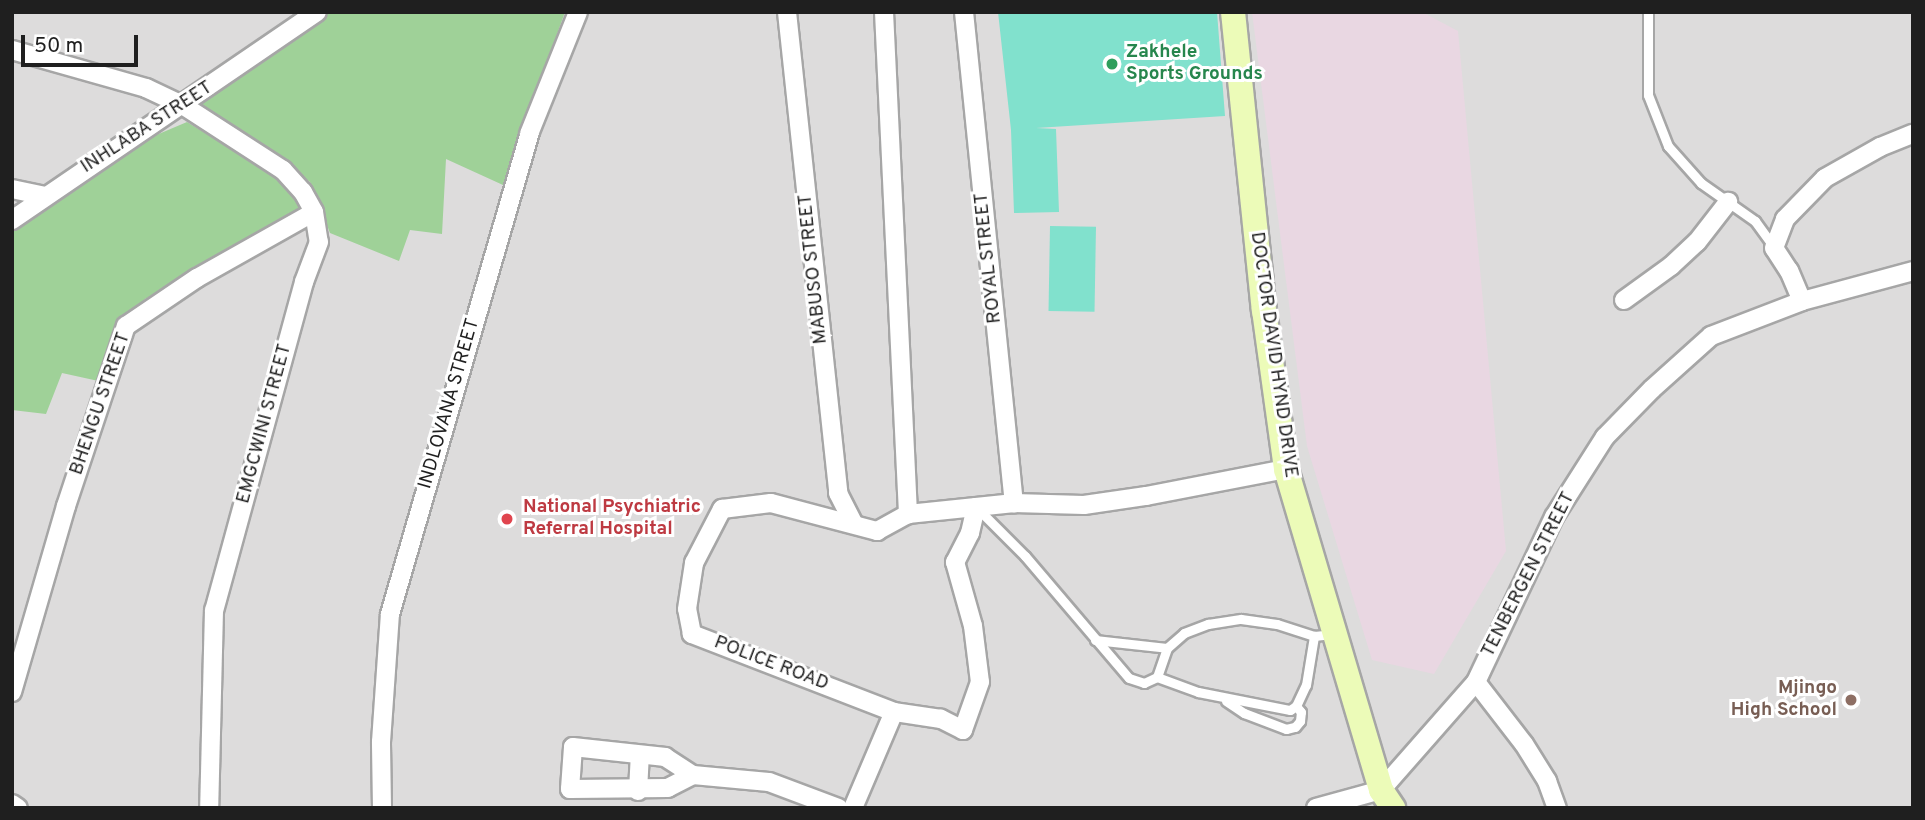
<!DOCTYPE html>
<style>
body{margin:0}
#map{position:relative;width:1925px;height:820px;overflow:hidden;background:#f0eee5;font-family:Overpass,sans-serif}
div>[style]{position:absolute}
.residential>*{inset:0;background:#dddcdc;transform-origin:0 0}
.industrial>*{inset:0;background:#e9d7e2}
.forest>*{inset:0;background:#9fd198}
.pitch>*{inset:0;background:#81e1cd;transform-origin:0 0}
.roads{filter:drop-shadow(2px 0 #a6a6a6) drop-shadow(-2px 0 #a6a6a6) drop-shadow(0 2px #a6a6a6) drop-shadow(0 -2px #a6a6a6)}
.lane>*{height:9px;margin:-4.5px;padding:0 4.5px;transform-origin:4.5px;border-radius:4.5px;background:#fff}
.street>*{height:18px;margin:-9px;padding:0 9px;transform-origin:9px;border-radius:9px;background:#fff}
.secondary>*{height:24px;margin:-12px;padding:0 12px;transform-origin:12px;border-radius:12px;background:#ecfbb8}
.dots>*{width:19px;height:19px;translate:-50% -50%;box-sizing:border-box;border:4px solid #fff;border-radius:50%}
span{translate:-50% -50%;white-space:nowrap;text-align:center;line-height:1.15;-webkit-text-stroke:6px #fff;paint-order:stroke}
.leisure-label{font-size:19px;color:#27864d;font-weight:700}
.left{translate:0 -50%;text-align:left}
.street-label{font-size:19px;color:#1f1f1f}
.health-label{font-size:19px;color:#be3a42;font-weight:700}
.education-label{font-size:19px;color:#785e54;font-weight:700}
.right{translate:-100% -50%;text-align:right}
.frame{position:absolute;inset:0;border:14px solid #1f1f1f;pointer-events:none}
.scale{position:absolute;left:21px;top:35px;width:117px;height:32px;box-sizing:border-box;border:4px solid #1f1f1f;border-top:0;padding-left:9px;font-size:21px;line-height:24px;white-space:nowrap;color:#1f1f1f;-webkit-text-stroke:5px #fff;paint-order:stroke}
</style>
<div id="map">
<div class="residential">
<i style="left:12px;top:12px;width:1901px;height:796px"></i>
</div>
<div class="industrial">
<i style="clip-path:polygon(1252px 12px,1422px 12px,1458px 31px,1506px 551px,1434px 674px,1372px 660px,1307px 446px)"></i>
</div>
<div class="forest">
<i style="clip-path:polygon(328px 12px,565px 12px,503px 185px,446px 159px,442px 234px,410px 230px,399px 261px,330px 233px,310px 182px,266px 148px,194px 104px)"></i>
<i style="clip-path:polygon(187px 122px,278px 177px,297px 194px,307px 211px,145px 299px,121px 321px,103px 382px,62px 373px,46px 414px,12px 410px,12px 230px,135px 144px)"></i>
</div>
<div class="pitch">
<i style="clip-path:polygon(998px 12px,1217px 12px,1225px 116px,1036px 128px,1056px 129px,1059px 212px,1014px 213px,1011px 130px)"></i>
<i style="left:1050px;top:226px;width:46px;height:85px;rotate:1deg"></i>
</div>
<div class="roads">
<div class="lane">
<i style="left:1648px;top:12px;width:83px;rotate:90deg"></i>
<i style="left:1648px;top:95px;width:55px;rotate:68.6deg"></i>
<i style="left:1668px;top:146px;width:50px;rotate:48.3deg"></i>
<i style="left:1701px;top:183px;width:66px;rotate:35.1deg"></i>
<i style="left:1755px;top:221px;width:31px;rotate:54deg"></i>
<i style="left:977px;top:508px;width:68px;rotate:45deg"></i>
<i style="left:1025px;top:556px;width:160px;rotate:49.6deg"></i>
<i style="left:1129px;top:678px;width:16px;rotate:18deg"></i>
<i style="left:1144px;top:683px;width:14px;rotate:-25deg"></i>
<i style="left:1157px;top:677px;width:44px;rotate:20.1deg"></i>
<i style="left:1198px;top:692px;width:94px;rotate:11.1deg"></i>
<i style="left:1290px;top:710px;width:7px;rotate:-34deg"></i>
<i style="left:1296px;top:706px;width:23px;rotate:-65deg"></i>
<i style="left:1306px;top:685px;width:50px;rotate:-80.7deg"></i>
<i style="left:1314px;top:636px;width:18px;rotate:-6deg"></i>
<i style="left:1095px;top:640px;width:72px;rotate:6.3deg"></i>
<i style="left:1157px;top:677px;width:31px;rotate:-71deg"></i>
<i style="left:1167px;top:648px;width:23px;rotate:-41deg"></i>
<i style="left:1184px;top:633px;width:26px;rotate:-21deg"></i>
<i style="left:1208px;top:624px;width:33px;rotate:-9deg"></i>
<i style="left:1241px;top:619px;width:36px;rotate:8deg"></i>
<i style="left:1277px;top:624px;width:39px;rotate:18deg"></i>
<i style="left:1226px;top:701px;width:22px;rotate:34deg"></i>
<i style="left:1244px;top:713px;width:45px;rotate:20.9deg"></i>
<i style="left:1286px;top:729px;width:9px;rotate:-13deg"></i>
<i style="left:1295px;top:727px;width:8px;rotate:-50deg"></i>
<i style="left:1300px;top:721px;width:9px;rotate:-84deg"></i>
<i style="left:1301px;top:712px;width:8px;rotate:-130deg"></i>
</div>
<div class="street">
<i style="left:787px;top:12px;width:484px;rotate:83.9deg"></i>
<i style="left:838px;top:493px;width:34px;rotate:63deg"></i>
<i style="left:884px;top:12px;width:503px;rotate:87.26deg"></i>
<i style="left:964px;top:12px;width:494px;rotate:84.2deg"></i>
<i style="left:12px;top:50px;width:139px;rotate:15.8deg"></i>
<i style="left:146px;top:88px;width:42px;rotate:25.3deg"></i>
<i style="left:184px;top:106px;width:118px;rotate:32.9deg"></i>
<i style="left:283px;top:170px;width:30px;rotate:48deg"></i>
<i style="left:303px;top:192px;width:23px;rotate:61deg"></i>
<i style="left:314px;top:212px;width:30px;rotate:81deg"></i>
<i style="left:319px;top:242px;width:43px;rotate:110.6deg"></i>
<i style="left:304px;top:282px;width:340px;rotate:105.3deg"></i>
<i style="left:214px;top:610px;width:198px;rotate:91.4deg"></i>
<i style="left:12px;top:189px;width:33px;rotate:12deg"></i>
<i style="left:12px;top:220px;width:369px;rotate:-34.3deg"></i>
<i style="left:1624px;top:300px;width:58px;rotate:-35.9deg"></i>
<i style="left:1671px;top:266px;width:35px;rotate:-43deg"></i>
<i style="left:1697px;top:242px;width:51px;rotate:-52.2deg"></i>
<i style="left:1802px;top:301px;width:33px;rotate:-113deg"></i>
<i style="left:1789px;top:271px;width:27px;rotate:-123deg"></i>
<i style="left:1774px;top:248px;width:31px;rotate:-69deg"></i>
<i style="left:1785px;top:219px;width:57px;rotate:-45.7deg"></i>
<i style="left:1825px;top:178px;width:63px;rotate:-29.4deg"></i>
<i style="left:1880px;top:147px;width:35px;rotate:-22deg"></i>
<i style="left:976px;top:507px;width:27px;rotate:103deg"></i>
<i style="left:970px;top:533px;width:33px;rotate:117deg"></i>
<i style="left:955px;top:562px;width:66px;rotate:74.3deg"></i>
<i style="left:973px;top:626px;width:56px;rotate:82.9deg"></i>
<i style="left:980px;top:682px;width:51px;rotate:109.5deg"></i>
<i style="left:963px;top:730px;width:25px;rotate:-153deg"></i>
<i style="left:941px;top:719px;width:48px;rotate:-171.5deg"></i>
<i style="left:894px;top:712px;width:217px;rotate:-158.9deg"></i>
<i style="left:692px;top:634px;width:25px;rotate:-101deg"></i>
<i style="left:687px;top:609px;width:47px;rotate:-81.3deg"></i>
<i style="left:694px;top:563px;width:61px;rotate:-62.6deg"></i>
<i style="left:722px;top:509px;width:49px;rotate:-7deg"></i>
<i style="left:771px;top:503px;width:110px;rotate:14.8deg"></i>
<i style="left:877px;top:531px;width:35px;rotate:-29deg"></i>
<i style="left:908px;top:514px;width:107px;rotate:-5.9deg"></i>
<i style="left:1014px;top:503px;width:70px;rotate:1.6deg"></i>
<i style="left:1084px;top:505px;width:63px;rotate:-8.3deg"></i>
<i style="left:1146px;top:496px;width:143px;rotate:-10.9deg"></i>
<i style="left:1476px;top:682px;width:78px;rotate:52.3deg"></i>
<i style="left:1524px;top:744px;width:44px;rotate:58.1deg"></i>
<i style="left:1547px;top:781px;width:29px;rotate:70deg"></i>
<i style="left:12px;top:692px;width:194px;rotate:-73.8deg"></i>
<i style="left:66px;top:506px;width:190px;rotate:-71.6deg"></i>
<i style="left:126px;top:326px;width:86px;rotate:-34.1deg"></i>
<i style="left:197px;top:278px;width:134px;rotate:-29.4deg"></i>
<i style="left:693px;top:775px;width:28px;rotate:153deg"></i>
<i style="left:668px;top:788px;width:98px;rotate:179.4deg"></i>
<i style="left:570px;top:789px;width:42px;rotate:-85.9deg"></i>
<i style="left:573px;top:747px;width:93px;rotate:6.2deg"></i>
<i style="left:665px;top:757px;width:33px;rotate:33deg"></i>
<i style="left:693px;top:775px;width:76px;rotate:5.3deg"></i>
<i style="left:769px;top:782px;width:74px;rotate:20.6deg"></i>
<i style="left:638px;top:791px;width:36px;rotate:-87deg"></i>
<i style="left:12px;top:804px;width:7px;rotate:34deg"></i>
<i style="left:382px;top:808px;width:66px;rotate:-90.9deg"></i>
<i style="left:381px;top:742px;width:128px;rotate:-86deg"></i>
<i style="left:390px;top:614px;width:500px;rotate:-73.8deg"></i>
<i style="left:529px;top:134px;width:131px;rotate:-68.1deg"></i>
<i style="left:853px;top:808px;width:104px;rotate:-66.9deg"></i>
<i style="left:1316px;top:808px;width:67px;rotate:-15.5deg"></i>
<i style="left:1381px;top:790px;width:144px;rotate:-48.7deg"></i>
<i style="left:1476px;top:682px;width:183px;rotate:-64.7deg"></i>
<i style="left:1554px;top:517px;width:95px;rotate:-57.5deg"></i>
<i style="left:1605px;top:437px;width:67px;rotate:-45.6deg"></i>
<i style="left:1652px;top:389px;width:79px;rotate:-41.9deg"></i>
<i style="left:1711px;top:336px;width:97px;rotate:-21deg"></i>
<i style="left:1802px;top:301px;width:115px;rotate:-15.1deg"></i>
</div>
<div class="secondary">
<i style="left:1233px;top:12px;width:300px;rotate:84.1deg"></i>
<i style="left:1264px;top:310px;width:161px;rotate:82.1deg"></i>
<i style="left:1286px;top:469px;width:335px;rotate:73.5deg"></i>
<i style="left:1381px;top:790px;width:22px;rotate:56deg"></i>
</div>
</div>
<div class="dots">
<i style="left:1112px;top:64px;background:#2e9e5b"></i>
<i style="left:507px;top:519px;background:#e0444e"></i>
<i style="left:1851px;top:700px;background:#8d6e63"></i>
</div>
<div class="leisure-label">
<span class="left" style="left:1126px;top:64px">Zakhele<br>Sports Grounds</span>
</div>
<div class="street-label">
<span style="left:147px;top:128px;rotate:-33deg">INHLABA STREET</span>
<span style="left:989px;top:258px;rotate:-96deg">ROYAL STREET</span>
<span style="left:814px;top:269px;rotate:-96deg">MABUSO STREET</span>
<span style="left:1273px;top:355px;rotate:82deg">DOCTOR DAVID HYND DRIVE</span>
<span style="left:101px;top:404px;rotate:-71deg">BHENGU STREET</span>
<span style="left:450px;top:404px;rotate:-74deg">INDLOVANA STREET</span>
<span style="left:265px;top:424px;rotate:-75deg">EMGCWINI STREET</span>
<span style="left:1529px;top:575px;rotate:-63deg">TENBERGEN STREET</span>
<span style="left:771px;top:664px;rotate:21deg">POLICE ROAD</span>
</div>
<div class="health-label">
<span class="left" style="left:523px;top:519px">National Psychiatric<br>Referral Hospital</span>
</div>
<div class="education-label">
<span class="right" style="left:1837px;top:700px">Mjingo<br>High School</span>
</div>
<div class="frame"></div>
<div class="scale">50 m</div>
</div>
